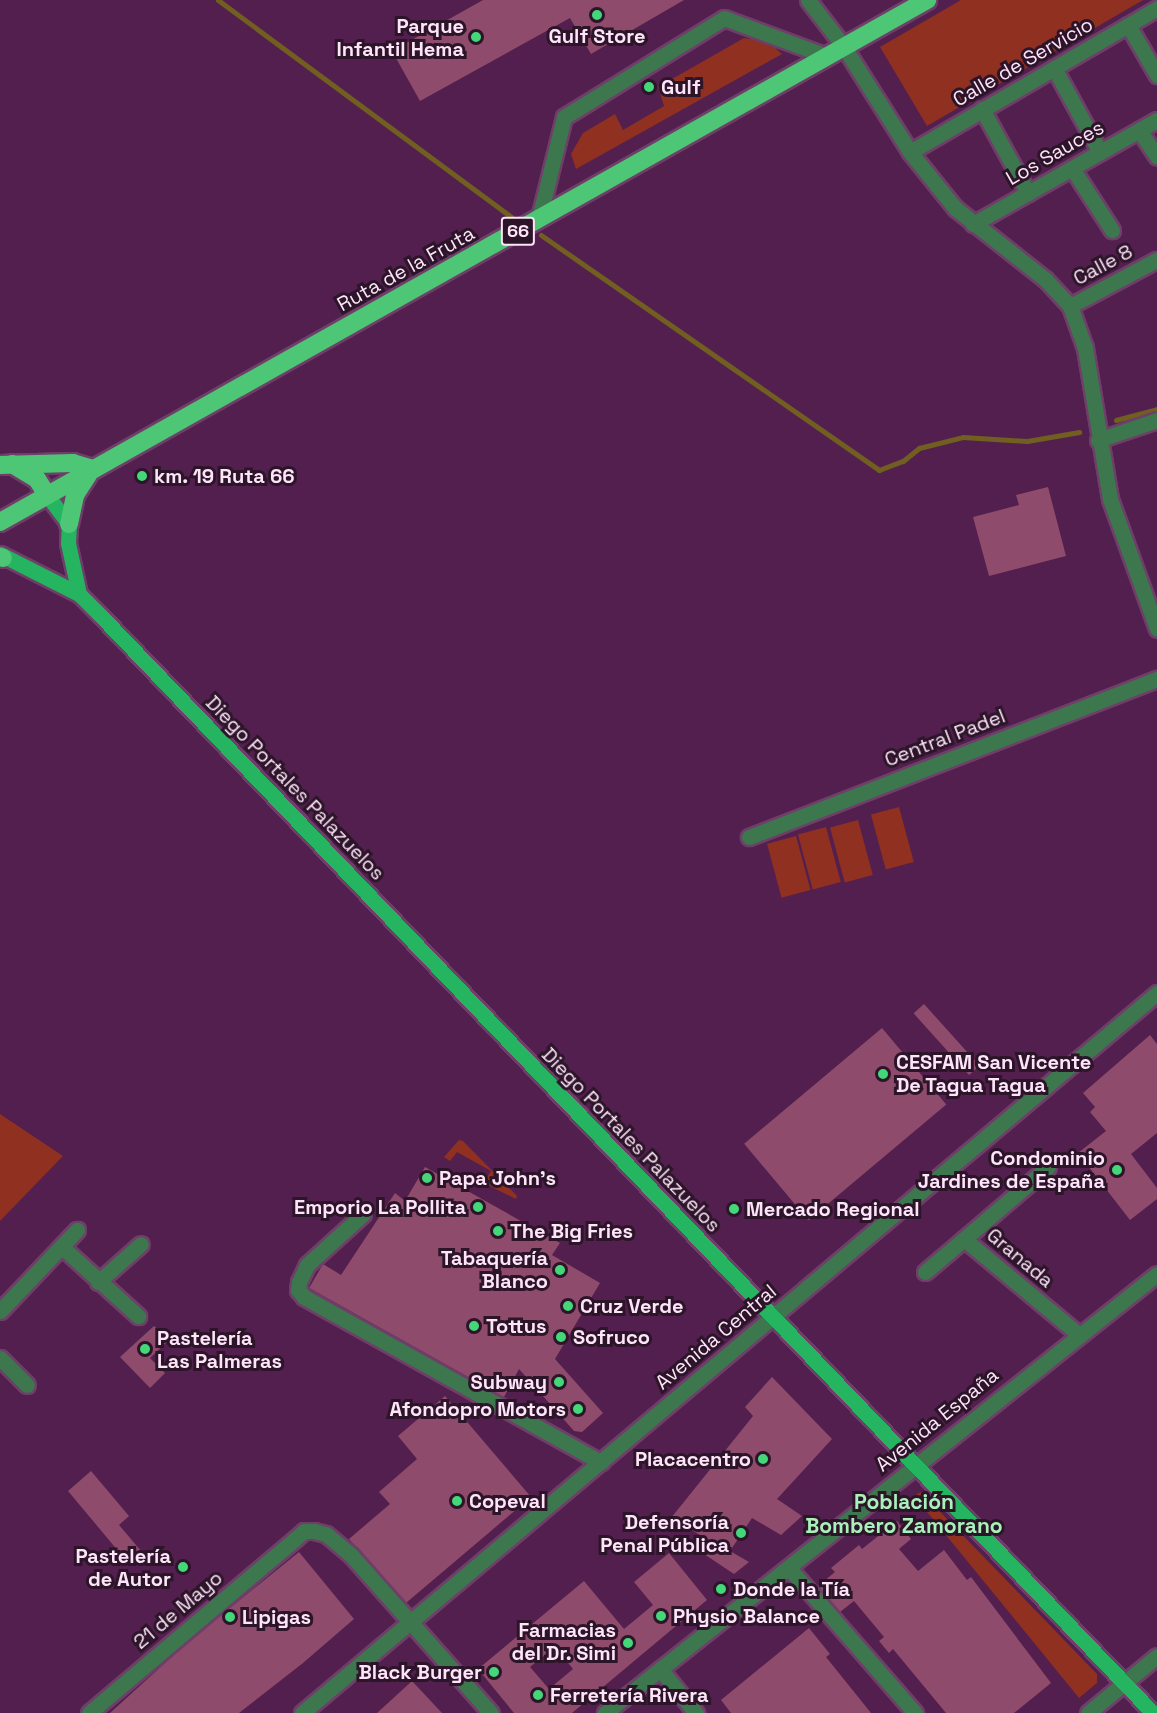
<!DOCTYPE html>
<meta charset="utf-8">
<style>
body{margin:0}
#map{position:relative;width:1157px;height:1713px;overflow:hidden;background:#531f4e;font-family:"Space Grotesk",sans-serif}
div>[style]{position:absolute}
.green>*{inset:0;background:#8f3021;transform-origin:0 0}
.stream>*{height:5px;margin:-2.5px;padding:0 2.5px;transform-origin:2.5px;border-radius:2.5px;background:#715e21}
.building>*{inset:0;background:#8f4b6b;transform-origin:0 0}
.roads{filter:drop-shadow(2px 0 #6e3f69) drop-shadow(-2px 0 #6e3f69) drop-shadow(0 2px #6e3f69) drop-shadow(0 -2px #6e3f69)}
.minor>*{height:15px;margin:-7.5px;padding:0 7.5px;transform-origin:7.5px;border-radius:7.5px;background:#3d774e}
.major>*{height:15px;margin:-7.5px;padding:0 7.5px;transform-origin:7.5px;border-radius:7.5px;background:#25b460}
.highway>*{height:18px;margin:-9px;padding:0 9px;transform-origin:9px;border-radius:9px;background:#4dc676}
.dots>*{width:16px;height:16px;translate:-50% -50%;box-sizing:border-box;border:3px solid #2c1529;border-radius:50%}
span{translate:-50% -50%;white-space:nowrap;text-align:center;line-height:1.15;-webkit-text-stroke:6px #2c1529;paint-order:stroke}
.shield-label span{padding:2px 4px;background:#2c1529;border:2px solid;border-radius:4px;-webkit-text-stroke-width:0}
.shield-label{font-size:18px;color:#fee4f9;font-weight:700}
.poi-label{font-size:20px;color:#fee4f9;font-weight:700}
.right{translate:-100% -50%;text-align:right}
.left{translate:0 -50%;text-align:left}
.street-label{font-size:20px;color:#fee4f9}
.neighbourhood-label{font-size:21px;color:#aaf0bb;font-weight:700}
</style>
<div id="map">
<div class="green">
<i style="clip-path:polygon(961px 0,1143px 0,927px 126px,880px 47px)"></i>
<i style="clip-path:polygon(744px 38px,767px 41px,782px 54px,576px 169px,571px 154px,583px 133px,615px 114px,623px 130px,664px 106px,658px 87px)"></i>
<i style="left:899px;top:807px;width:57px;height:29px;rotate:75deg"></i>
<i style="left:858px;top:820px;width:57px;height:29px;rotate:75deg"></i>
<i style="left:826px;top:827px;width:57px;height:29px;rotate:75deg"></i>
<i style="left:796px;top:836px;width:56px;height:30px;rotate:75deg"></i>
<i style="clip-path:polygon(0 1114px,63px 1156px,0 1221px)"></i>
<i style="clip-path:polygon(459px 1140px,463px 1141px,517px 1196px,516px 1199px,483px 1183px,491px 1171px,457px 1152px,450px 1161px,444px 1157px)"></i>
<i style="clip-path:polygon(921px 1492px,1097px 1674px,1097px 1683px,1079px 1698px,914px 1496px)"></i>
</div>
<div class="stream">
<i style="left:218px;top:0;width:365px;rotate:36.5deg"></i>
<i style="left:541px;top:235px;width:412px;rotate:34.8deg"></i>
<i style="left:879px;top:470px;width:26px;rotate:-21deg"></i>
<i style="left:903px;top:461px;width:21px;rotate:-39deg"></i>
<i style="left:919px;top:448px;width:45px;rotate:-14deg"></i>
<i style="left:963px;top:437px;width:64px;rotate:3.6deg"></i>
<i style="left:1027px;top:441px;width:53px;rotate:-9.8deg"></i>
<i style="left:1116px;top:420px;width:42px;rotate:-15deg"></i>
</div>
<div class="building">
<i style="clip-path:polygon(483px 0,684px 0,591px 54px,570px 18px,420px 101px,392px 51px)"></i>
<i style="clip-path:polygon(1048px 487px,1066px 556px,989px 576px,973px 517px,1019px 505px,1016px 495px)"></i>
<i style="left:924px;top:1004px;width:83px;height:14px;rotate:48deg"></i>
<i style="left:882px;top:1028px;width:100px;height:180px;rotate:50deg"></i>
<i style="clip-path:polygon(1150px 1035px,1157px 1044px,1157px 1133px,1131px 1154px,1157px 1188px,1157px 1199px,1130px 1220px,1078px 1153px,1106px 1131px,1090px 1112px,1095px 1107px,1083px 1093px)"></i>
<i style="clip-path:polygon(425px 1167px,560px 1243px,552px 1255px,600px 1283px,555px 1359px,603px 1413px,582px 1432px,574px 1431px,519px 1369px,504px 1397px,309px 1288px,323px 1264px,341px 1275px,395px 1193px,405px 1201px)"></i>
<i style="clip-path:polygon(154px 1326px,169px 1340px,150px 1358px,165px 1373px,150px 1388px,120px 1357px)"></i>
<i style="clip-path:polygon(772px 1377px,832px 1439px,777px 1499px,802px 1516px,781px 1535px,752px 1518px,730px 1551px,749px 1562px,734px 1574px,704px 1554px,712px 1542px,671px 1518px,753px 1416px,745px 1407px)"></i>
<i style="clip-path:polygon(445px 1396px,531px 1497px,406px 1603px,349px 1539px,390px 1504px,379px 1492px,417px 1459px,398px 1436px)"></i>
<i style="clip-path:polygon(91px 1471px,129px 1516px,119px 1525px,142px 1552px,129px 1564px,68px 1491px)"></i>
<i style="clip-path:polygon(897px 1521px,911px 1539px,899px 1549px,918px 1571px,944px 1550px,967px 1580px,971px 1577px,1051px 1683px,1014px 1713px,946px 1713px,893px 1649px,889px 1653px,879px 1641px,884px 1637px,854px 1601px,840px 1612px,818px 1586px,835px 1572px,831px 1568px,859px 1545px,862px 1549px)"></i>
<i style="clip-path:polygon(299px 1552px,354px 1619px,303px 1663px,239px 1713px,110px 1713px,188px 1642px)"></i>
<i style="clip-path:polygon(evenodd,669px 1553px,707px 1600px,572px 1713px,514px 1713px,478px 1669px,584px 1581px,624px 1629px,653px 1605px,634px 1582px,669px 1553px,555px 1647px,573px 1669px,549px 1689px,530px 1667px,555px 1647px)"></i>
<i style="clip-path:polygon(809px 1628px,830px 1654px,826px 1657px,871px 1713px,731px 1713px,721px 1700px)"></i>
<i style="clip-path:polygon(412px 1681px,442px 1713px,377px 1713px)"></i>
</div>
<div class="roads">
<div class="minor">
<i style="left:808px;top:0;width:59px;rotate:52.5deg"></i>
<i style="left:844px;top:47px;width:124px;rotate:57.8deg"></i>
<i style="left:910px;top:152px;width:72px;rotate:51.2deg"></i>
<i style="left:955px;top:208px;width:115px;rotate:38.3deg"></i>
<i style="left:1045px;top:279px;width:37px;rotate:47deg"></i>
<i style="left:1070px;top:306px;width:45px;rotate:70.3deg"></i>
<i style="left:1085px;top:348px;width:153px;rotate:80.6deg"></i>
<i style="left:1110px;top:499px;width:138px;rotate:70.1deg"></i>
<i style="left:1128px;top:25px;width:58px;rotate:59.9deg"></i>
<i style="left:1054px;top:68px;width:96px;rotate:61.3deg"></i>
<i style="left:982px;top:109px;width:96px;rotate:61.3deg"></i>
<i style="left:1139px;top:130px;width:32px;rotate:56deg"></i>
<i style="left:910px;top:152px;width:286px;rotate:-30.2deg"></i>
<i style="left:1072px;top:168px;width:74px;rotate:57.2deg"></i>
<i style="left:539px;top:218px;width:104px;rotate:-76.1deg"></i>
<i style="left:564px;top:117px;width:188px;rotate:-31.7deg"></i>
<i style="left:724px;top:18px;width:110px;rotate:20.3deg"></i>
<i style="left:973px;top:224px;width:211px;rotate:-29.5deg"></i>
<i style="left:1070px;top:306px;width:98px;rotate:-28.1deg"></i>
<i style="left:1098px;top:440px;width:62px;rotate:-18.7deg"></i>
<i style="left:749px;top:837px;width:438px;rotate:-21.2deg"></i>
<i style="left:1048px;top:1167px;width:111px;rotate:139.4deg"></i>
<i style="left:964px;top:1239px;width:147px;rotate:39.8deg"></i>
<i style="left:363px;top:1214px;width:76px;rotate:137.7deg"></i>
<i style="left:307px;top:1265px;width:19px;rotate:115deg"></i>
<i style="left:299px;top:1282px;width:8px;rotate:97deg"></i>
<i style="left:298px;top:1290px;width:9px;rotate:49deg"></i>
<i style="left:304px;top:1297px;width:340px;rotate:29.1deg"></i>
<i style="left:62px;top:1247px;width:103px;rotate:42.2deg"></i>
<i style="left:925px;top:1272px;width:51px;rotate:-40.2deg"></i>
<i style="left:98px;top:1282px;width:57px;rotate:-41.5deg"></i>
<i style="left:0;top:1311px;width:112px;rotate:-46.5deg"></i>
<i style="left:0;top:1358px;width:38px;rotate:45deg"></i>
<i style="left:789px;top:1568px;width:192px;rotate:49deg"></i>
<i style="left:660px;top:1669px;width:57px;rotate:50.7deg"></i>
<i style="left:89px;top:1713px;width:270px;rotate:-40.2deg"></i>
<i style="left:295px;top:1539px;width:12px;rotate:-42deg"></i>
<i style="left:304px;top:1531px;width:10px"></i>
<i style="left:314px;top:1531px;width:12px;rotate:14deg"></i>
<i style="left:326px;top:1534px;width:33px;rotate:40deg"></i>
<i style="left:351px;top:1555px;width:211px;rotate:48.5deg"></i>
<i style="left:302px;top:1713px;width:1118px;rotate:-40.1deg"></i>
<i style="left:605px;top:1713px;width:705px;rotate:-38.49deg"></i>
<i style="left:1088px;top:1713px;width:89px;rotate:-39.6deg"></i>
</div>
<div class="major">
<i style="left:47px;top:495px;width:36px;rotate:53deg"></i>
<i style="left:69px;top:524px;width:19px;rotate:93deg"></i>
<i style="left:68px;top:543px;width:52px;rotate:77.8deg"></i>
<i style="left:0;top:554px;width:89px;rotate:26.9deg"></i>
<i style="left:79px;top:594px;width:30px;rotate:45deg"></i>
<i style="left:100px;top:615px;width:1521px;rotate:46.2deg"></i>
</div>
<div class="highway">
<i style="left:12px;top:464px;width:29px;rotate:31deg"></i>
<i style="left:37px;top:479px;width:19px;rotate:58deg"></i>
<i style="left:0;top:465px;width:73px;rotate:-1.6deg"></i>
<i style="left:73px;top:463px;width:21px;rotate:17deg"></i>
<i style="left:0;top:522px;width:1064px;rotate:-29.38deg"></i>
<i style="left:69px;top:524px;width:30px;rotate:-78deg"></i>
<i style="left:75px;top:495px;width:24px;rotate:-57deg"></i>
<i style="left:0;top:557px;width:3px;rotate:18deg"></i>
</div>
</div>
<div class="dots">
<i style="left:597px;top:15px;background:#44d77a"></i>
<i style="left:476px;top:37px;background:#44d77a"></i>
<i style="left:649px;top:87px;background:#44d77a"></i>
<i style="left:142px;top:476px;background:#44d77a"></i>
<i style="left:883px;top:1074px;background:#44d77a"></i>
<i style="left:1117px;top:1170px;background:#44d77a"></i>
<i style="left:427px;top:1178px;background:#44d77a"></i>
<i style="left:478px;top:1207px;background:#44d77a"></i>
<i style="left:734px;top:1209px;background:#44d77a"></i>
<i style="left:498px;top:1231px;background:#44d77a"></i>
<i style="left:560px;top:1270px;background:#44d77a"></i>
<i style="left:568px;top:1306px;background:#44d77a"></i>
<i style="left:474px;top:1326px;background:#44d77a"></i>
<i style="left:561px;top:1337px;background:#44d77a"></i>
<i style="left:145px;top:1349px;background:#44d77a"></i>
<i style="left:559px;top:1382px;background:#44d77a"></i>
<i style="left:578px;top:1409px;background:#44d77a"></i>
<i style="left:763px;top:1459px;background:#44d77a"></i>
<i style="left:457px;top:1501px;background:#44d77a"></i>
<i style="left:741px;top:1533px;background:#44d77a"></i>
<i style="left:183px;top:1567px;background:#44d77a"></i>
<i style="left:721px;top:1589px;background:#44d77a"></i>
<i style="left:661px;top:1616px;background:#44d77a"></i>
<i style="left:230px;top:1617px;background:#44d77a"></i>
<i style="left:628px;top:1643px;background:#44d77a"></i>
<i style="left:494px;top:1672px;background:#44d77a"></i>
<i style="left:538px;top:1695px;background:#44d77a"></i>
</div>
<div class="shield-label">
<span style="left:518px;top:231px">66</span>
</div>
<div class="poi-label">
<span class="right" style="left:464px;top:38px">Parque<br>Infantil Hema</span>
<span style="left:597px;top:36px">Gulf Store</span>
<span class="left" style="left:661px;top:87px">Gulf</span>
<span class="left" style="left:154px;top:476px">km. 19 Ruta 66</span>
<span class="left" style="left:896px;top:1074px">CESFAM San Vicente<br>De Tagua Tagua</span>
<span class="right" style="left:1105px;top:1170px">Condominio<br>Jardines de España</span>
<span class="left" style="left:439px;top:1178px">Papa John's</span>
<span class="right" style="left:466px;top:1207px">Emporio La Pollita</span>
<span class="left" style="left:746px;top:1209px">Mercado Regional</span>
<span class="left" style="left:510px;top:1231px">The Big Fries</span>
<span class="right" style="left:548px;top:1270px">Tabaquería<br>Blanco</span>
<span class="left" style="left:580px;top:1306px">Cruz Verde</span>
<span class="left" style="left:486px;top:1326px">Tottus</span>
<span class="left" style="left:573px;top:1337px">Sofruco</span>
<span class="left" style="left:157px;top:1350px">Pastelería<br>Las Palmeras</span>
<span class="right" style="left:547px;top:1382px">Subway</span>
<span class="right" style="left:566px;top:1409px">Afondopro Motors</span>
<span class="right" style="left:751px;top:1459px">Placacentro</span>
<span class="left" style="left:469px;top:1501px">Copeval</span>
<span class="right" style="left:729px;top:1534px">Defensoría<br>Penal Pública</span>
<span class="right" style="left:171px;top:1568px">Pastelería<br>de Autor</span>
<span class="left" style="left:733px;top:1589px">Donde la Tía</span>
<span class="left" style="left:673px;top:1616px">Physio Balance</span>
<span class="left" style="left:242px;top:1617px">Lipigas</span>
<span class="right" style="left:616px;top:1642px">Farmacias<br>del Dr. Simi</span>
<span class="right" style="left:482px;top:1672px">Black Burger</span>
<span class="left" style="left:550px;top:1695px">Ferretería Rivera</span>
</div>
<div class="street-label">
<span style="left:1023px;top:62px;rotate:-30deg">Calle de Servicio</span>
<span style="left:1055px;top:153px;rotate:-30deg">Los Sauces</span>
<span style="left:1103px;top:265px;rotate:-28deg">Calle 8</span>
<span style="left:406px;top:269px;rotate:-29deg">Ruta de la Fruta</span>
<span style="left:945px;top:738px;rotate:-21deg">Central Padel</span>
<span style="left:295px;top:788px;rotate:46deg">Diego Portales Palazuelos</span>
<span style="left:631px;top:1140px;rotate:46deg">Diego Portales Palazuelos</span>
<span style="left:1020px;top:1258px;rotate:40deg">Granada</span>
<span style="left:716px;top:1337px;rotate:-40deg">Avenida Central</span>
<span style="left:937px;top:1420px;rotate:-39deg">Avenida España</span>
<span style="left:178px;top:1610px;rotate:-40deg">21 de Mayo</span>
</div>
<div class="neighbourhood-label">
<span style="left:904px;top:1514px">Población<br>Bombero Zamorano</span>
</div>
</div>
